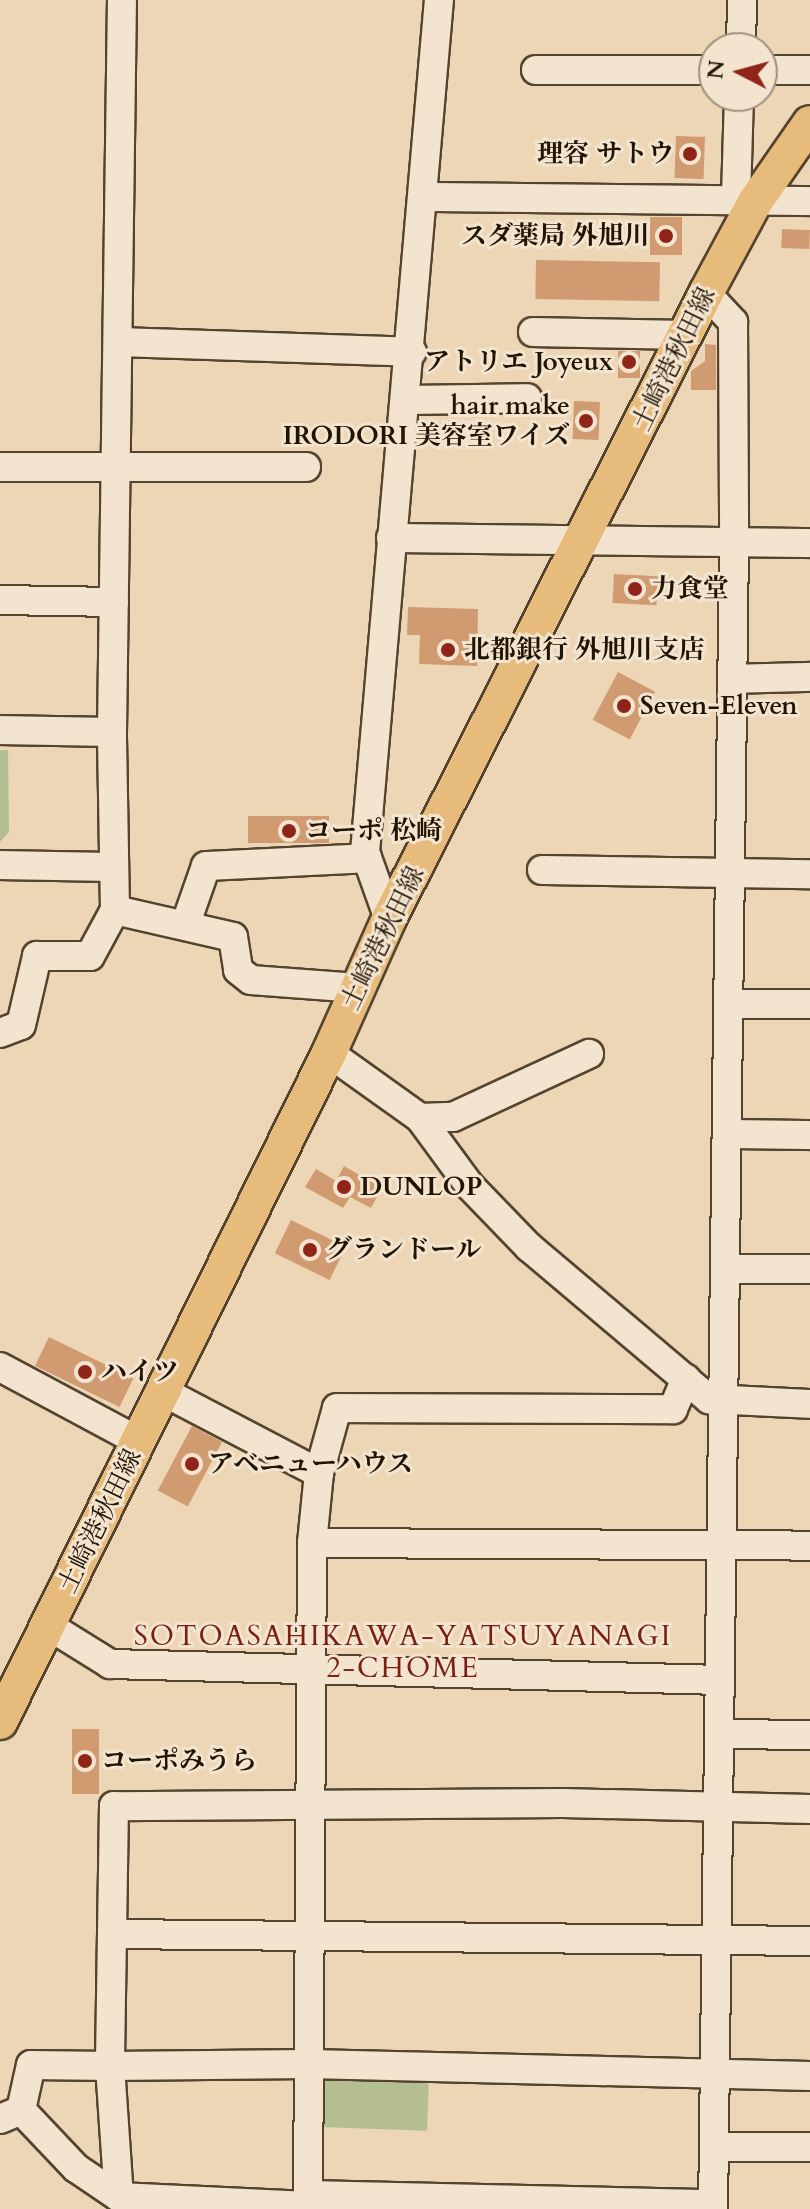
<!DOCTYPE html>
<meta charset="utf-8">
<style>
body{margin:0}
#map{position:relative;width:810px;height:2209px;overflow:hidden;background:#ecd6b6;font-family:Cardo,"Noto Serif JP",serif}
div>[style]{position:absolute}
.green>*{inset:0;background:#b5be90;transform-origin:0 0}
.building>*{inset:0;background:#d19b72;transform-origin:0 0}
.roads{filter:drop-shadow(2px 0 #54442f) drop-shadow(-2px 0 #54442f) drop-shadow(0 2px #54442f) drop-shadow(0 -2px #54442f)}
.minor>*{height:28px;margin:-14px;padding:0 14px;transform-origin:14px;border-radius:14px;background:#f3e4d0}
.major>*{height:34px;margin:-17px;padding:0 17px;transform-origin:17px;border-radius:17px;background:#e6bb7b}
.dots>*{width:22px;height:22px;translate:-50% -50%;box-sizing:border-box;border:4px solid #f3e4d0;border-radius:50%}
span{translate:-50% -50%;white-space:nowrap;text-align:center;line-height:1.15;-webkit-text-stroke:6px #f3e4d0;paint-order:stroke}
.poi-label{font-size:26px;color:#221402;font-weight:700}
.right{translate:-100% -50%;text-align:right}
.left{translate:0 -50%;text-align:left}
.street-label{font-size:26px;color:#221402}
.neighbourhood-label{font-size:28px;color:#7a1f14;letter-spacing:2px}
.north{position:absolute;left:698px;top:32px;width:80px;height:80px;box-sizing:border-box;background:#f3e4d0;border:2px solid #9f917e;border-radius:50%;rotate:276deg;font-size:22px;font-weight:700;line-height:32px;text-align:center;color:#221402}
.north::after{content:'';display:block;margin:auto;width:28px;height:36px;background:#8f2418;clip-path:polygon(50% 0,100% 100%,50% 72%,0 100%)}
</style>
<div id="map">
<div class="green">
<i style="clip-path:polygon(0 750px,8px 750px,9px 832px,0 842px)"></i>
<i style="left:322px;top:2074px;width:107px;height:53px;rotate:2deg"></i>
</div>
<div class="building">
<i style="left:676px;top:136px;width:29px;height:42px;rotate:2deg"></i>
<i style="left:650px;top:217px;width:32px;height:38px"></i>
<i style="left:782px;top:229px;width:28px;height:19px;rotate:2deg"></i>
<i style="left:536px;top:260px;width:124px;height:39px;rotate:1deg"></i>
<i style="clip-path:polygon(705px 344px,716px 345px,716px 390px,691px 390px,691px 371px,705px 361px)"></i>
<i style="left:618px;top:351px;width:22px;height:27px"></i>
<i style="left:574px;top:401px;width:26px;height:38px;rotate:2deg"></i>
<i style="left:614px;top:574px;width:44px;height:29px;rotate:3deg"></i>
<i style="clip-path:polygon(408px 607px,478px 609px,477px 666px,419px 664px,420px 635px,407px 635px)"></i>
<i style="left:618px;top:672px;width:42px;height:54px;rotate:28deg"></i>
<i style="left:329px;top:816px;width:27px;height:81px;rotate:90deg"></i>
<i style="clip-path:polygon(344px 1166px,382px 1188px,371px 1208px,350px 1197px,343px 1208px,305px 1187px,316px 1169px,336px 1181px)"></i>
<i style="left:291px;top:1220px;width:61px;height:37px;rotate:26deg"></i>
<i style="left:49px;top:1337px;width:94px;height:32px;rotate:26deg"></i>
<i style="left:192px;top:1426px;width:34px;height:73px;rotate:28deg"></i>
<i style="left:72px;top:1729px;width:27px;height:65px"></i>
</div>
<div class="roads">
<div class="minor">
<i style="left:741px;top:48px;width:48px;rotate:-88.8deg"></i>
<i style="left:536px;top:70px;width:178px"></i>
<i style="left:762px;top:70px;width:48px"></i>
<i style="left:424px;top:197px;width:386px;rotate:0.6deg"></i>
<i style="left:736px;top:197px;width:101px;rotate:-88.3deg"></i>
<i style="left:706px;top:293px;width:40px;rotate:47deg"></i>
<i style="left:733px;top:322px;width:221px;rotate:89.7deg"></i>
<i style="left:734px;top:543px;width:1666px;rotate:90.72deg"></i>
<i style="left:533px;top:332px;width:152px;rotate:1.1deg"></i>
<i style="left:118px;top:342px;width:294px;rotate:1.9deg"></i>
<i style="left:406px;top:400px;width:121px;rotate:-0.9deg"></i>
<i style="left:0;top:467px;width:306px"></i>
<i style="left:391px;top:538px;width:419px;rotate:0.7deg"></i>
<i style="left:0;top:600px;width:114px;rotate:1deg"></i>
<i style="left:733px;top:679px;width:77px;rotate:-1.5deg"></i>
<i style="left:0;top:730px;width:112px;rotate:1deg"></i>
<i style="left:0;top:865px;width:112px;rotate:1deg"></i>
<i style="left:542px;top:870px;width:268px;rotate:0.9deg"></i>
<i style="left:115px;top:910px;width:121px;rotate:12.9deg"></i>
<i style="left:233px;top:937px;width:33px;rotate:81deg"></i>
<i style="left:238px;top:970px;width:16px;rotate:38deg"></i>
<i style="left:251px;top:980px;width:107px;rotate:4.3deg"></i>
<i style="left:389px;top:919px;width:71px;rotate:-109.7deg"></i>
<i style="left:365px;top:852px;width:855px;rotate:-85.04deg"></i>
<i style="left:186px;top:923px;width:60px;rotate:-70.7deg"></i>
<i style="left:206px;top:866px;width:161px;rotate:-2.8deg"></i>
<i style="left:728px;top:1004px;width:82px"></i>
<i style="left:0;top:1033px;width:22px;rotate:-21deg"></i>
<i style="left:21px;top:1025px;width:71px;rotate:-76.9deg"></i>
<i style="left:37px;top:956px;width:53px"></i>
<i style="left:90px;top:956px;width:52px;rotate:-61.5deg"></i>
<i style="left:115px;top:910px;width:178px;rotate:-91deg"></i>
<i style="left:112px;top:732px;width:732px;rotate:-89.22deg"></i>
<i style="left:329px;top:1053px;width:112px;rotate:35.5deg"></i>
<i style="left:420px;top:1118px;width:84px;rotate:53.7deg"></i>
<i style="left:470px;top:1186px;width:85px;rotate:46deg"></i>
<i style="left:529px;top:1247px;width:236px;rotate:40.2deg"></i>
<i style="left:709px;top:1399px;width:101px;rotate:2.8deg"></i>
<i style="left:420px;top:1118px;width:33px;rotate:-2deg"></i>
<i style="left:453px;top:1117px;width:150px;rotate:-24.9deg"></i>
<i style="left:727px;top:1134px;width:83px;rotate:0.7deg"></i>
<i style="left:725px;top:1269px;width:85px"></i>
<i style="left:0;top:1367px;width:157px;rotate:28.2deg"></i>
<i style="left:164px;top:1392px;width:175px;rotate:27.6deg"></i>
<i style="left:312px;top:1543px;width:70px;rotate:-84.3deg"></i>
<i style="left:319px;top:1473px;width:67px;rotate:-74.5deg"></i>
<i style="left:337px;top:1408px;width:336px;rotate:0.2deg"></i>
<i style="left:673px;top:1409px;width:33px;rotate:-67deg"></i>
<i style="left:49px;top:1626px;width:72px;rotate:31.9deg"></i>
<i style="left:110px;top:1664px;width:610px;rotate:1.5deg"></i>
<i style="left:719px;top:1734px;width:91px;rotate:0.6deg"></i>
<i style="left:810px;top:1809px;width:247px;rotate:-178.6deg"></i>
<i style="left:563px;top:1803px;width:449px;rotate:179.6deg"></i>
<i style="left:114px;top:1806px;width:260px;rotate:90.9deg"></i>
<i style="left:110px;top:2066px;width:199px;rotate:-0.6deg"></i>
<i style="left:309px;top:2064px;width:501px;rotate:1.37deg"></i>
<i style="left:112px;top:1934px;width:698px;rotate:0.57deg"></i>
<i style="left:21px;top:2110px;width:80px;rotate:46.5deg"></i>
<i style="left:76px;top:2168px;width:52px;rotate:34deg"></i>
<i style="left:0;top:2119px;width:23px;rotate:-23deg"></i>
<i style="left:21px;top:2110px;width:46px;rotate:-77.5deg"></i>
<i style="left:31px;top:2065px;width:79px;rotate:0.7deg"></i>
<i style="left:110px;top:2066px;width:131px;rotate:86.1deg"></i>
<i style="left:119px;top:2197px;width:189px;rotate:2.7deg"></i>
<i style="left:714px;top:2147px;width:96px"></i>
<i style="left:308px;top:2195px;width:405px;rotate:1.3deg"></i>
<i style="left:308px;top:2209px;width:666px;rotate:-89.66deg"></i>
<i style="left:312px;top:1543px;width:498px;rotate:0.3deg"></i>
</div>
<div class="major">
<i style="left:0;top:1722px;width:746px;rotate:-63.81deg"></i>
<i style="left:329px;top:1053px;width:147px;rotate:-65.9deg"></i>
<i style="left:389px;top:919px;width:702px;rotate:-63.14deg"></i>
<i style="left:706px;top:293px;width:103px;rotate:-61.7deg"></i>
<i style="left:755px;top:202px;width:96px;rotate:-55.2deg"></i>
</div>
</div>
<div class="dots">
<i style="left:690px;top:154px;background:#8f2418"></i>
<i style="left:666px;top:236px;background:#8f2418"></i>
<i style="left:629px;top:362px;background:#8f2418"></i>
<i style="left:586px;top:421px;background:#8f2418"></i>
<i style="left:635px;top:589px;background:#8f2418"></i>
<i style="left:448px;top:650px;background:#8f2418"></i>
<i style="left:624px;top:706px;background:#8f2418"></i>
<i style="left:289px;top:831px;background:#8f2418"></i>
<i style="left:344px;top:1187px;background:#8f2418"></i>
<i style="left:310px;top:1250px;background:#8f2418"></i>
<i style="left:85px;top:1372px;background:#8f2418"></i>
<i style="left:192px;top:1464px;background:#8f2418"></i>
<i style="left:85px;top:1761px;background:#8f2418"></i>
</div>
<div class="poi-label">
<span class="right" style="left:674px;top:154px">理容 サトウ</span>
<span class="right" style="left:650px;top:236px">スダ薬局 外旭川</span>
<span class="right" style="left:613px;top:362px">アトリエ Joyeux</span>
<span class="right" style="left:570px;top:421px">hair make<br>IRODORI 美容室ワイズ</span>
<span class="left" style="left:651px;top:589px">力食堂</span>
<span class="left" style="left:464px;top:650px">北都銀行 外旭川支店</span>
<span class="left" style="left:640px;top:706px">Seven-Eleven</span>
<span class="left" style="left:305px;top:831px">コーポ 松崎</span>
<span class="left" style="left:360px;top:1187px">DUNLOP</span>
<span class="left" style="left:326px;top:1250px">グランドール</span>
<span class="left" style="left:101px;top:1372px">ハイツ</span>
<span class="left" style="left:208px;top:1464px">アベニューハウス</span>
<span class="left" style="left:101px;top:1761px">コーポみうら</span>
</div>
<div class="street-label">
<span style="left:674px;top:359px;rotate:-64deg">土崎港秋田線</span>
<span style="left:383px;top:938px;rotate:-64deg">土崎港秋田線</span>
<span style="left:100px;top:1521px;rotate:-64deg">土崎港秋田線</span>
</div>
<div class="neighbourhood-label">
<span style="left:403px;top:1652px">SOTOASAHIKAWA-YATSUYANAGI<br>2-CHOME</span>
</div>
<div class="north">N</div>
</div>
